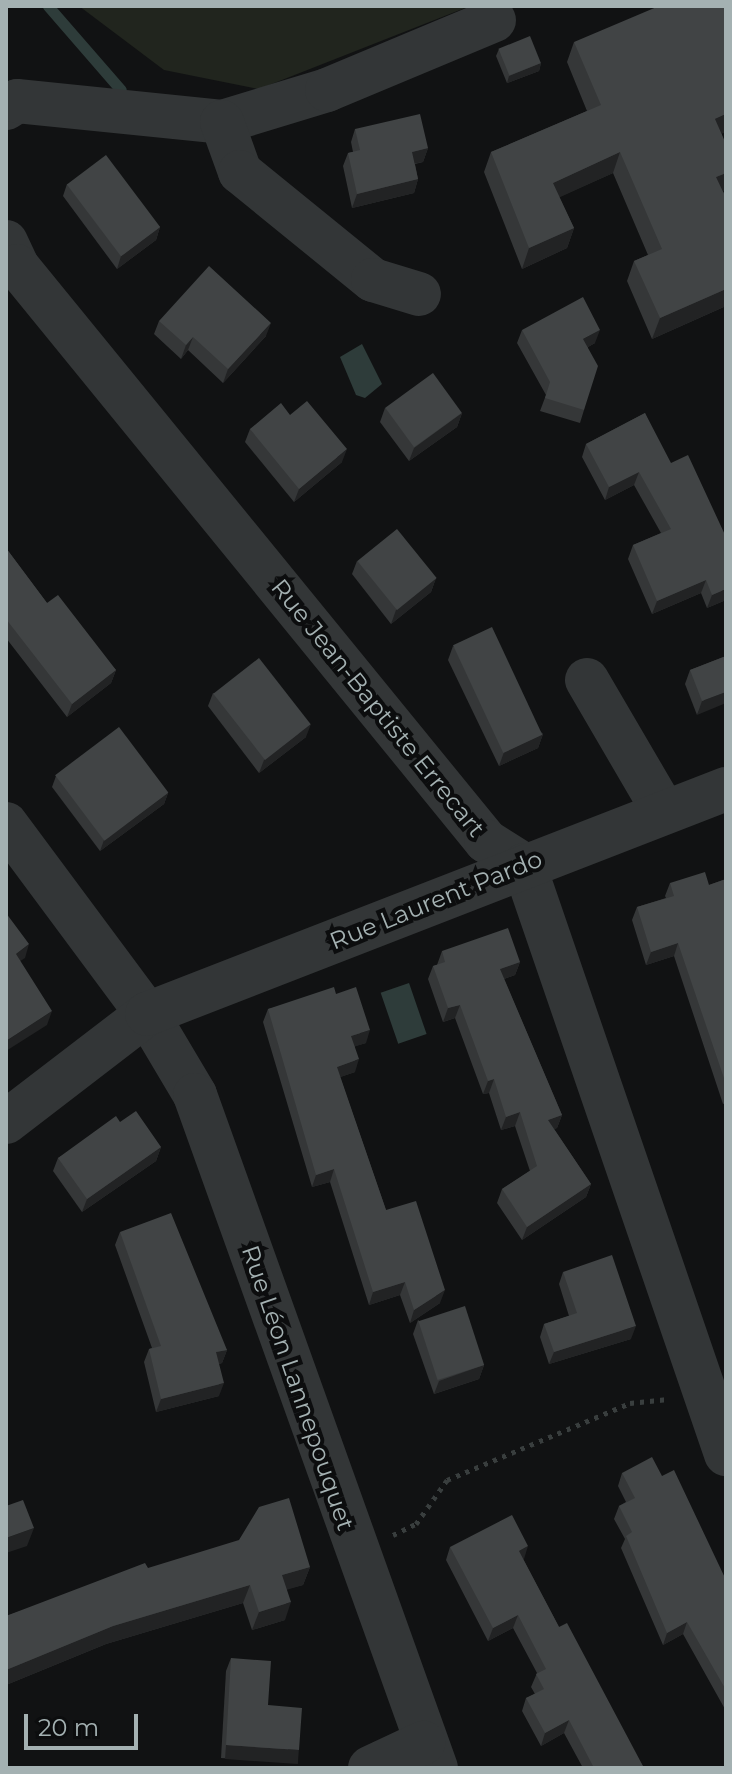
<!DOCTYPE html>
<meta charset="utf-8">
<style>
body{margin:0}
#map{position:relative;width:732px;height:1774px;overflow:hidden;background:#111213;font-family:Montserrat,sans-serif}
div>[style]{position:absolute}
.green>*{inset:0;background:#21251e}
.water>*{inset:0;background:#2e3c3a;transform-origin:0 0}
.stream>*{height:11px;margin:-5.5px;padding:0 5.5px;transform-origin:5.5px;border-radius:5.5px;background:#2e3c3a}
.path>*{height:5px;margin-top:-2.5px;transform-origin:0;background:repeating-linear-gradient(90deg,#393e3e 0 4px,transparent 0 10px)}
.minor>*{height:44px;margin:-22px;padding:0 22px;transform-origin:22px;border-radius:22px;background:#333637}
.wall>*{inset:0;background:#353738}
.shaded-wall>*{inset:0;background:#222324;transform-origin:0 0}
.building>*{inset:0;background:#414445;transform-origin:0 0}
span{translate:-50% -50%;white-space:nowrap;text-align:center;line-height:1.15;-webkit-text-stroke:8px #0c0d0e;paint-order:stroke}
.street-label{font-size:24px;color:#a4b1b2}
.frame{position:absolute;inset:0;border:8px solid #a4b1b2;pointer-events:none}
.scale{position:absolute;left:24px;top:1714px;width:114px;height:36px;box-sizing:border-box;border:4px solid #a4b1b2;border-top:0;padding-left:10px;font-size:24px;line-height:28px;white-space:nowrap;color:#a4b1b2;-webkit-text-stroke:6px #0c0d0e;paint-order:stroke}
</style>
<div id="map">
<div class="green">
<i style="clip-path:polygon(79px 6px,470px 6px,259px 89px,164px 70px)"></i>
</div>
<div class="water">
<i style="clip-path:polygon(362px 344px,382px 384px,365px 398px,356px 395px,340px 357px)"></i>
<i style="left:409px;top:983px;width:54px;height:30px;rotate:71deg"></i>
</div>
<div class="stream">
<i style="left:48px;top:6px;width:111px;rotate:49deg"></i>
</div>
<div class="path">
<i style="left:393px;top:1535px;width:25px;rotate:-26deg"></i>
<i style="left:416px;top:1524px;width:54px;rotate:-54.8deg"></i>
<i style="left:447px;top:1480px;width:199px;rotate:-22.8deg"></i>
<i style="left:630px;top:1403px;width:36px;rotate:-6deg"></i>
</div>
<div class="minor">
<i style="left:6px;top:108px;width:13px;rotate:-32deg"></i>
<i style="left:17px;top:101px;width:206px;rotate:5.8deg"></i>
<i style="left:222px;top:122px;width:110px;rotate:-16.9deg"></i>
<i style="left:327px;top:90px;width:181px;rotate:-22.7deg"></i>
<i style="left:222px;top:122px;width:53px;rotate:70.2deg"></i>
<i style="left:240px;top:172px;width:171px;rotate:39.1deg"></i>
<i style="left:373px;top:280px;width:48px;rotate:16.9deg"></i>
<i style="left:6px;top:242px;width:26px;rotate:65deg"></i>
<i style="left:17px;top:266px;width:742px;rotate:50.8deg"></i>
<i style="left:486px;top:841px;width:45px;rotate:32.3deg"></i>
<i style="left:524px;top:865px;width:623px;rotate:71.07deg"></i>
<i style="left:587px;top:680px;width:153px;rotate:59.7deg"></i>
<i style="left:6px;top:824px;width:237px;rotate:53.4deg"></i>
<i style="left:147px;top:1014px;width:94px;rotate:59.3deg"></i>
<i style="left:195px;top:1095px;width:715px;rotate:70.3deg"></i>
<i style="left:6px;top:1122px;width:178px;rotate:-37.5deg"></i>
<i style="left:147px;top:1014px;width:621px;rotate:-21.24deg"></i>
<i style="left:370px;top:1768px;width:59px;rotate:-25.3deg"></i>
</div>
<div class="wall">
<i style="clip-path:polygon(574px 42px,722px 134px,726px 190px,723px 191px,726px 198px,726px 306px,652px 339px,627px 281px,634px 261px,648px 255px,613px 173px,559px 197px,574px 228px,567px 248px,522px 269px,484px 172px,491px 152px,587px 111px,567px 62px)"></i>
<i style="clip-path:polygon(499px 49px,541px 63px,539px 71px,507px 83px,496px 56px)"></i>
<i style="clip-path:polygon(355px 129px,428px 148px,423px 162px,415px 164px,418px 179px,414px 193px,352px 208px,343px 166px,348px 153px,353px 152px,351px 142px)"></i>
<i style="clip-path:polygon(67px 184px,160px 227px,156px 240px,117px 269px,63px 196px)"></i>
<i style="clip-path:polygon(159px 321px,266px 336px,223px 383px,188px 350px,181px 359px,154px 334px)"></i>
<i style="clip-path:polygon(522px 330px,595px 343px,588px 347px,584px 410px,580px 423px,540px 411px,546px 395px,517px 343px)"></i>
<i style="clip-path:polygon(385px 408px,462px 413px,457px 427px,409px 461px,380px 422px)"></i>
<i style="clip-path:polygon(645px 413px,726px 600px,707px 608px,701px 593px,652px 614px,628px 559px,633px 545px,661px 533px,634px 485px,605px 500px,582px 457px,586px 444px)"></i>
<i style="clip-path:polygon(290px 415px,342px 462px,294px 502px,245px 442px,250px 429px)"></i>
<i style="clip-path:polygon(6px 548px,47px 603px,116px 670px,111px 683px,67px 717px,6px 638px)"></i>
<i style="clip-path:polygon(357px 561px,436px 578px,431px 592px,391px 624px,352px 574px)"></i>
<i style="clip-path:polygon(453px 646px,543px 734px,538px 748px,499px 766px,448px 660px)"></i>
<i style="clip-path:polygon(726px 656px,697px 715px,685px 684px,690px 670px)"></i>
<i style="clip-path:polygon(213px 693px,306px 737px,259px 773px,208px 706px)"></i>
<i style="clip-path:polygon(56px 776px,168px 793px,164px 804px,100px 851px,52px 787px)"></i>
<i style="clip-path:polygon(726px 879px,726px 1103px,723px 1104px,674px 956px,646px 965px,632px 920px,637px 907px,666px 898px,665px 896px,670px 883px,709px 885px)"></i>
<i style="clip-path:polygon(442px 951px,520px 962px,515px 975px,504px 979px,562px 1115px,557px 1128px,554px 1129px,591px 1184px,586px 1197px,522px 1240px,497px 1203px,502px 1189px,530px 1171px,515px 1126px,501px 1130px,489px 1093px,483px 1094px,455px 1018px,443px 1022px,428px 979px,433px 966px,437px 965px)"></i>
<i style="clip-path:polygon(336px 994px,366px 1043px,355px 1046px,355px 1072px,340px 1077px,386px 1210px,440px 1303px,410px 1323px,400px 1295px,369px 1305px,330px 1182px,312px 1187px,263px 1022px,268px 1009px)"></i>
<i style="clip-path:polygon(120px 1122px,161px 1147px,156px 1161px,82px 1212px,53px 1171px,58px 1158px)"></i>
<i style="clip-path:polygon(120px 1232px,227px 1350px,222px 1363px,219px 1364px,219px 1396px,156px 1412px,144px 1362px,149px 1349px,152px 1348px,115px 1245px)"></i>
<i style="clip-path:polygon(563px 1272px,631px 1339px,549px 1364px,540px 1337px,544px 1324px,569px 1316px,559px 1284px)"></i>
<i style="clip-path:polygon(418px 1320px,484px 1365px,479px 1379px,434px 1394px,413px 1334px)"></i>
<i style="clip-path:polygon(622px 1473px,662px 1476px,726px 1580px,726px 1711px,683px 1634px,663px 1645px,621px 1548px,625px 1539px,614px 1519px,619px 1506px,626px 1502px,618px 1486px)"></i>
<i style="clip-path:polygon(450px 1547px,523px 1559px,559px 1627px,644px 1768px,583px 1768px,564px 1733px,541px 1746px,522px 1711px,526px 1698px,535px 1694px,531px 1687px,537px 1673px,513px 1628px,488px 1641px,446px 1560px)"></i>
<i style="clip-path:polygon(310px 1567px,303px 1585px,287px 1589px,285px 1620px,252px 1630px,243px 1603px,106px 1644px,6px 1685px,6px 1616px,148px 1568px)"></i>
<i style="clip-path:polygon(231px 1658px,268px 1705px,294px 1763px,221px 1758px,226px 1671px)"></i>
</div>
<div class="shaded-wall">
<i style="clip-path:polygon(541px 63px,539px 71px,507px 83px,509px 76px)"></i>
<i style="clip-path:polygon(726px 114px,726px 132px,708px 139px,715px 119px)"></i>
<i style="clip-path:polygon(428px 148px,423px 162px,407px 165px,412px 152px)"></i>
<i style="clip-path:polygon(620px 152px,613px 173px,545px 204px,553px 183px)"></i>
<i style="clip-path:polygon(726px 173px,726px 190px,709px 197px,716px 177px)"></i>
<i style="clip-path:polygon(418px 179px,414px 193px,352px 208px,357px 194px)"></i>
<i style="clip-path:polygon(160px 227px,156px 240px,117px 269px,121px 256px)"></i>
<i style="clip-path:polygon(574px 228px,567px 248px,522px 269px,529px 248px)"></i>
<i style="clip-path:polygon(726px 289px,726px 306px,652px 339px,660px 318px)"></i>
<i style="clip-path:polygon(271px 323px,266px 336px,223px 383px,228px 369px)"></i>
<i style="clip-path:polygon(600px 330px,595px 343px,579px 352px,583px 339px)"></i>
<i style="clip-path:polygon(193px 337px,188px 350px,181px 359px,186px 345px)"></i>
<i style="clip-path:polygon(462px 413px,457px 427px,409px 461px,414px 448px)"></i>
<i style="clip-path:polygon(347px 449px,342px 462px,294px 502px,299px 489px)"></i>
<i style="clip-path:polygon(639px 472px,634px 485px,605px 500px,609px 487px)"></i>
<i style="clip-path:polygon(436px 578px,431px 592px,391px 624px,396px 610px)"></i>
<i style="clip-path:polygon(706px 580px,701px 593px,652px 614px,657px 601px)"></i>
<i style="clip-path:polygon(726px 589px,726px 600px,707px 608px,712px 595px)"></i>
<i style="clip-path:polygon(116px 670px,111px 683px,67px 717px,72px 704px)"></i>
<i style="clip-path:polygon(726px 692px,726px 703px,697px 715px,702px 701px)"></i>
<i style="clip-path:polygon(311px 724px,306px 737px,259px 773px,264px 760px)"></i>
<i style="clip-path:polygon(543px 734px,538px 748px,499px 766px,504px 752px)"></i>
<i style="clip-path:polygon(168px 793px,164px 804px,100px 851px,104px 840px)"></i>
<i style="clip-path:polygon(678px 943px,674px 956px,646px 965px,651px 952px)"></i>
<i style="clip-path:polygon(29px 944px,25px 958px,11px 967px,16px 954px)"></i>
<i style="clip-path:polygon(520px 962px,515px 975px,495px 982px,500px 969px)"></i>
<i style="clip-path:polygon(460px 1005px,455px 1018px,443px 1022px,448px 1008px)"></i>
<i style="clip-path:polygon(52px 1011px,47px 1025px,6px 1051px,6px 1041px)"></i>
<i style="clip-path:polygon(370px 1030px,366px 1043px,347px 1049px,351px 1036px)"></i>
<i style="clip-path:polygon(359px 1059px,355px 1072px,332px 1080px,337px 1067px)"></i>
<i style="clip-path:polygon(494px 1079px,489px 1093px,483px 1094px,488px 1081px)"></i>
<i style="clip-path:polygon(520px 1112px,515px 1126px,501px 1130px,506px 1117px)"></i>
<i style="clip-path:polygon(562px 1115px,557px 1128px,543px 1133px,548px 1120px)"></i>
<i style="clip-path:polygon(161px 1147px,156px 1161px,82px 1212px,87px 1199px)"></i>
<i style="clip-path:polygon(334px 1169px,330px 1182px,312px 1187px,316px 1175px)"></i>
<i style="clip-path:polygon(591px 1184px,586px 1197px,522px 1240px,527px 1227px)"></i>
<i style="clip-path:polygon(405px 1282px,400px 1295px,369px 1305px,373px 1292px)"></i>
<i style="clip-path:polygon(445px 1290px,440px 1303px,410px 1323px,414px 1310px)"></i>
<i style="clip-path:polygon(636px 1326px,631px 1339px,549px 1364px,554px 1352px)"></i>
<i style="clip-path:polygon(227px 1350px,222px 1363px,211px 1366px,216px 1352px)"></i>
<i style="clip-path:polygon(484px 1365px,479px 1379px,434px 1394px,439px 1381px)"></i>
<i style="clip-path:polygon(224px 1383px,219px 1396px,156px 1412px,161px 1399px)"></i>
<i style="clip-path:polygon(34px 1528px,27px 1546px,6px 1553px,6px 1538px)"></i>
<i style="clip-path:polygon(528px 1546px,524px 1559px,514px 1564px,519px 1551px)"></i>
<i style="clip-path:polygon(310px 1567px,303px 1585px,276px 1593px,282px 1575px)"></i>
<i style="clip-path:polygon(250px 1585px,243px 1603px,106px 1644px,6px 1685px,6px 1670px,113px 1626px)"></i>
<i style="clip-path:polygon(291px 1602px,285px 1620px,252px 1630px,259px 1612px)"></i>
<i style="clip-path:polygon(518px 1615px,513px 1628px,488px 1641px,493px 1628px)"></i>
<i style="clip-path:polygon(687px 1622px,683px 1634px,663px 1645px,667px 1633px)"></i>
<i style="clip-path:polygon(569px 1720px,564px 1733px,541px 1746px,545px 1733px)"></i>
<i style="left:226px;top:1745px;width:73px;height:14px;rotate:4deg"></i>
</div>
<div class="building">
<i style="clip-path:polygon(659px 6px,726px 6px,726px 114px,715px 119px,726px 144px,726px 173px,716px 177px,726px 198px,726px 289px,660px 318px,634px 261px,662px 249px,620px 152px,553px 183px,574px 228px,529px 248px,491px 152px,601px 105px,574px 42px)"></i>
<i style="left:530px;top:36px;width:29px;height:34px;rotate:68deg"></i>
<i style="clip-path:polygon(420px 114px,428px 148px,412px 152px,418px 179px,357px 194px,348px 153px,360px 150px,355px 129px)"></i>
<i style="left:106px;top:155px;width:90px;height:49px;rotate:53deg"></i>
<i style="clip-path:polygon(209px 266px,271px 323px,228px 369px,193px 337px,186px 345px,159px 321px)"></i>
<i style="clip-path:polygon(583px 297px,600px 330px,583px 339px,598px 366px,584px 410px,545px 398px,550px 382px,522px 330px)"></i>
<i style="left:433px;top:373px;width:49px;height:59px;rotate:54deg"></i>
<i style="clip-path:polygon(307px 401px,347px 449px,299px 489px,250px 429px,281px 403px,290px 415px)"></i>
<i style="clip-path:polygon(645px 413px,671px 463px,688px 455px,726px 537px,726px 589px,712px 595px,706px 580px,657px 601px,633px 545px,671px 529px,639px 472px,609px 487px,586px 444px)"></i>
<i style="left:397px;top:529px;width:63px;height:51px;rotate:51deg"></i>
<i style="clip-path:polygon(6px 548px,47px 603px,58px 595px,116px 670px,72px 704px,6px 619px)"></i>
<i style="left:492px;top:627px;width:119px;height:43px;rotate:65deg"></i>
<i style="clip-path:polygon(726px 656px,726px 692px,702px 701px,690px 670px)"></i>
<i style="left:259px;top:658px;width:84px;height:58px;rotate:52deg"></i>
<i style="left:119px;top:727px;width:82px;height:80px;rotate:53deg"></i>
<i style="clip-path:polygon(705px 872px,709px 885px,726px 879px,726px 1084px,678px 943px,651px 952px,637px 907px,674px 896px,670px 883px)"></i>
<i style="clip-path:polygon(6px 913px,29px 944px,16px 954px,52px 1011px,6px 1041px)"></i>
<i style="clip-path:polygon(508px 928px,520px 962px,500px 969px,562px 1115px,548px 1120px,591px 1184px,527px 1227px,502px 1189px,537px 1166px,520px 1112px,506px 1117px,494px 1079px,488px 1081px,460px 1005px,448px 1008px,433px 966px,445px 962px,442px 951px)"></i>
<i style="clip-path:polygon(334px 987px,336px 994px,356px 987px,370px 1030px,351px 1036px,359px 1059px,337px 1067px,386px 1210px,416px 1201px,445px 1290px,414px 1310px,405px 1282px,373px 1292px,334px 1169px,316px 1175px,268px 1009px)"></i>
<i style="clip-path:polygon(136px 1111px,161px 1147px,87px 1199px,58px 1158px,116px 1116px,120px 1122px)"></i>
<i style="clip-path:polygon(171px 1213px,227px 1350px,216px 1352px,224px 1383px,161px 1399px,149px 1349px,161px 1346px,120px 1232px)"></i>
<i style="clip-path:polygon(612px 1255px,636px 1326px,554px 1352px,544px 1324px,577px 1313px,563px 1272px)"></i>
<i style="left:465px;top:1306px;width:62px;height:49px;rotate:72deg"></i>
<i style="clip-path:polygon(652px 1457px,662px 1476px,674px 1470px,726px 1580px,726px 1690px,687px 1622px,667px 1633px,626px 1536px,632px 1532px,619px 1506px,635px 1498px,622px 1473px)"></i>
<i style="clip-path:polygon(289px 1498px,310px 1567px,282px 1575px,291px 1602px,259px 1612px,250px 1585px,113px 1626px,6px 1670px,6px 1616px,145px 1563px,148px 1568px,239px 1540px,259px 1507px)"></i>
<i style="clip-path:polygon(23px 1500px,34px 1528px,6px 1538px,6px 1506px)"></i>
<i style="clip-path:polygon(512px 1515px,528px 1546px,519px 1551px,559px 1627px,567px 1623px,644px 1768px,594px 1768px,569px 1720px,545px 1733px,526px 1698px,544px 1689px,536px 1674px,546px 1669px,518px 1615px,493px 1628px,450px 1547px)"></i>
<i style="clip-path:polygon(231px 1658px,271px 1661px,268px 1705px,302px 1708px,299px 1750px,226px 1745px)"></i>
</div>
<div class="street-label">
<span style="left:378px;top:708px;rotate:51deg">Rue Jean-Baptiste Errecart</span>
<span style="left:436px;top:900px;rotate:-22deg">Rue Laurent Pardo</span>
<span style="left:298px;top:1388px;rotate:71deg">Rue Léon Lannepouquet</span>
</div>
<div class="frame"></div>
<div class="scale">20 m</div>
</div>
